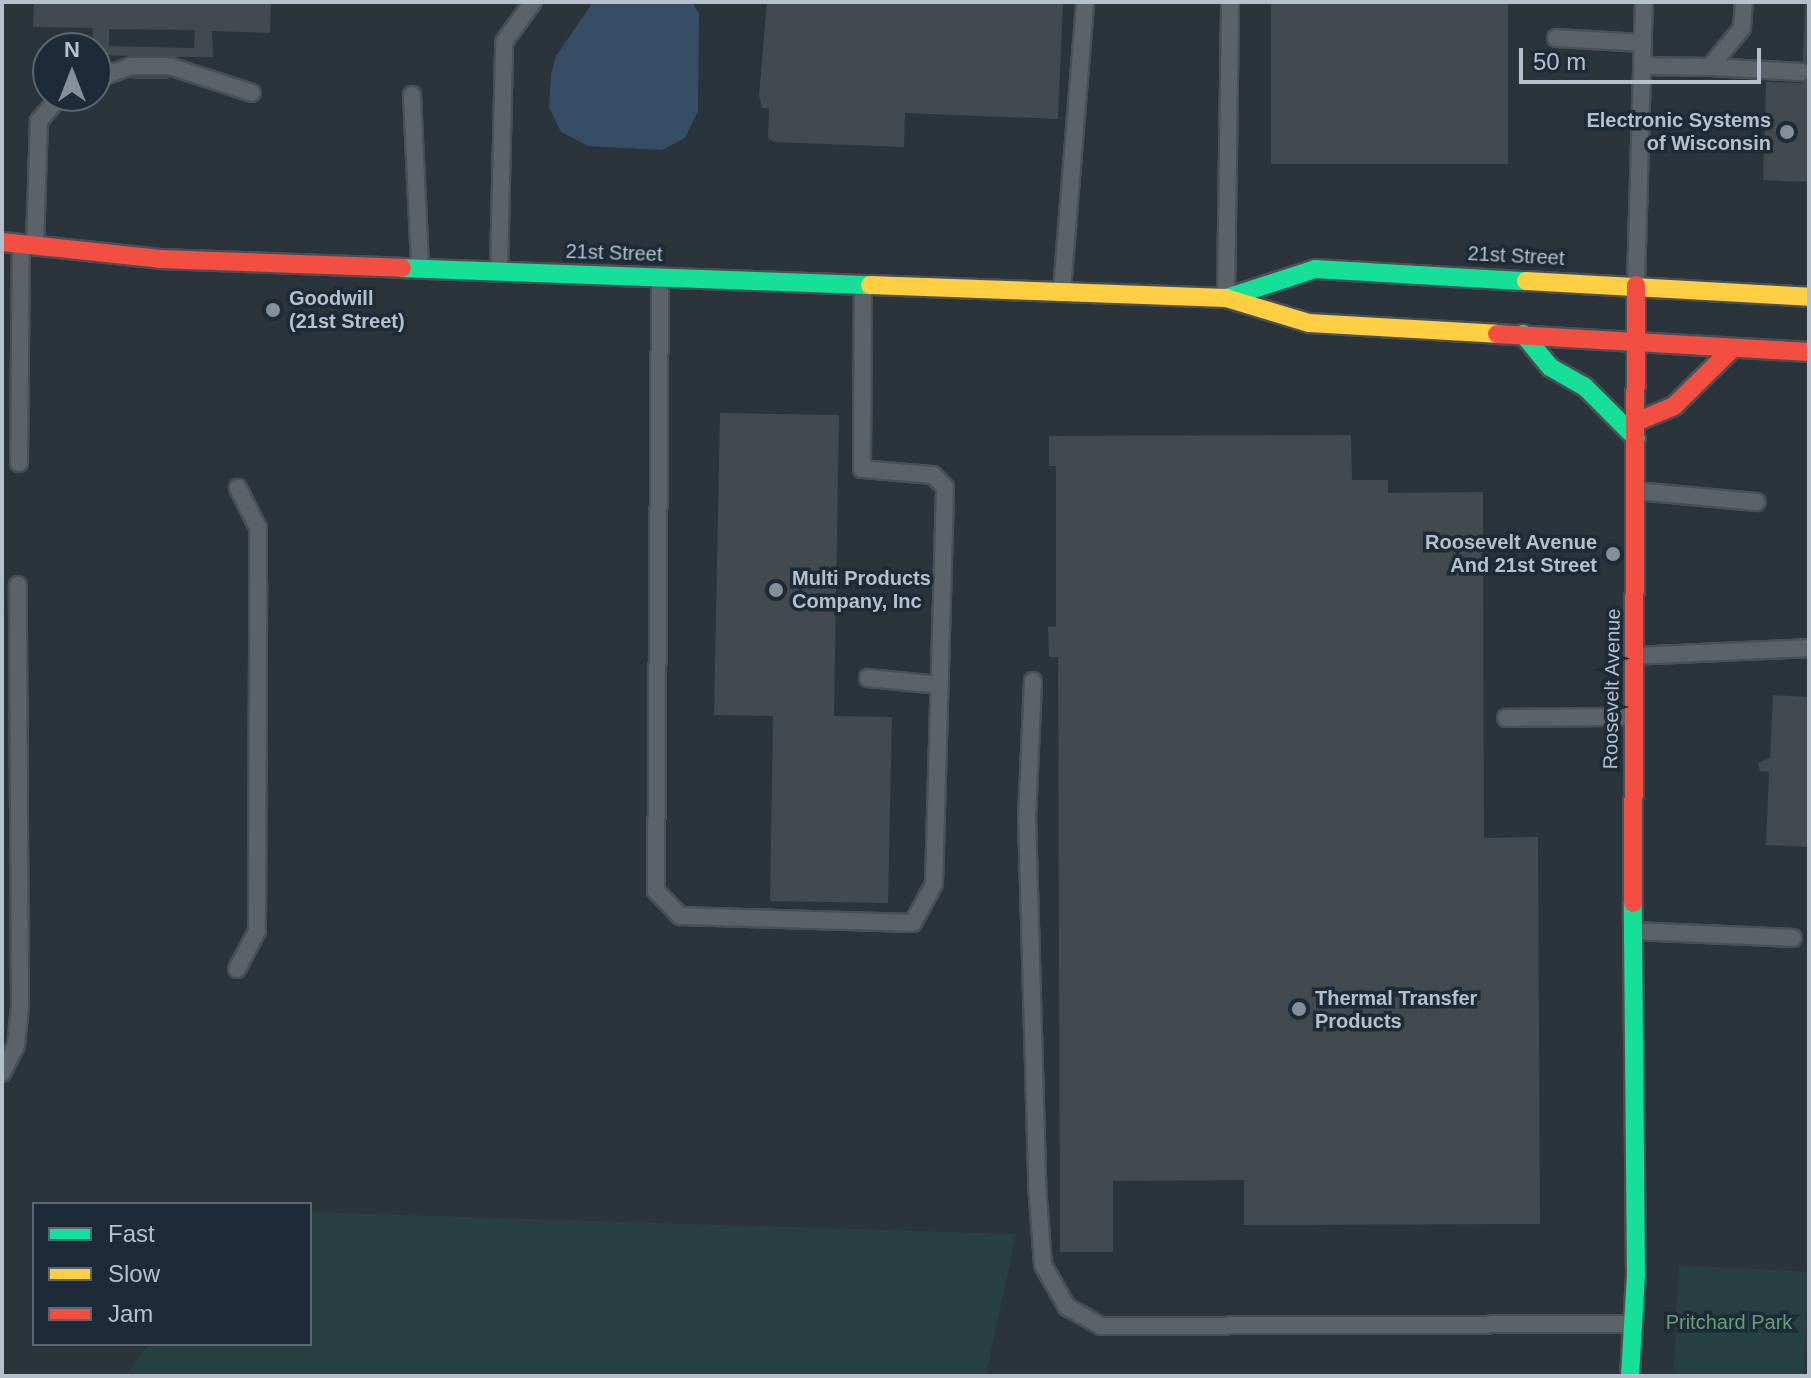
<!DOCTYPE html>
<style>
body{margin:0}
#map{position:relative;width:1811px;height:1378px;overflow:hidden;background:#2b333b;font-family:Arial,sans-serif}
div>[style]{position:absolute}
.green>*{inset:0;background:#274042;transform-origin:0 0}
.water>*{inset:0;background:#364d66}
.building>*{inset:0;background:#424a50;transform-origin:0 0}
.roads{filter:drop-shadow(2px 0 #494f55) drop-shadow(-2px 0 #494f55) drop-shadow(0 2px #494f55) drop-shadow(0 -2px #494f55)}
.lane>*{height:16px;margin:-8px;padding:0 8px;transform-origin:8px;border-radius:8px;background:#5b6268}
.fast>*{height:18px;margin:-9px;padding:0 9px;transform-origin:9px;border-radius:9px;background:#16e098}
.slow>*{height:18px;margin:-9px;padding:0 9px;transform-origin:9px;border-radius:9px;background:#ffcf43}
.jam>*{height:18px;margin:-9px;padding:0 9px;transform-origin:9px;border-radius:9px;background:#f24e42}
.dots>*{width:22px;height:22px;translate:-50% -50%;box-sizing:border-box;border:4px solid #1d2a37;border-radius:50%}
span{translate:-50% -50%;white-space:nowrap;text-align:center;line-height:1.15;-webkit-text-stroke:7px #1d2a37;paint-order:stroke}
.poi-label{font-size:20px;color:#b5c0cc;font-weight:700}
.right{translate:-100% -50%;text-align:right}
.left{translate:0 -50%;text-align:left}
.street-label{font-size:20px;color:#b5c0cc}
.park-label{font-size:20px;color:#6a9e72}
.frame{position:absolute;inset:0;border:4px solid #b5c0cc;pointer-events:none}
.legend{position:absolute;left:32px;top:1202px;width:280px;height:144px;box-sizing:border-box;background:#1d2a37;border:2px solid #5a6673;margin:0;padding:10px 14px;list-style:none;font-size:24px;color:#b5c0cc}
.legend li{display:flex;align-items:center;gap:16px;height:40px}
.legend b{width:40px;border:2px solid #5a6673}
.north{position:absolute;left:32px;top:32px;width:80px;height:80px;box-sizing:border-box;background:#1d2a37;border:2px solid #5a6673;border-radius:50%;rotate:0deg;font-size:22px;font-weight:700;line-height:32px;text-align:center;color:#b5c0cc}
.north::after{content:'';display:block;margin:auto;width:28px;height:36px;background:#858f99;clip-path:polygon(50% 0,100% 100%,50% 72%,0 100%)}
.scale{position:absolute;left:1519px;top:48px;width:242px;height:36px;box-sizing:border-box;border:4px solid #b5c0cc;border-top:0;padding-left:10px;font-size:24px;line-height:28px;white-space:nowrap;color:#b5c0cc;-webkit-text-stroke:6px #1d2a37;paint-order:stroke}
</style>
<div id="map">
<div class="green">
<i style="clip-path:polygon(310px 1212px,1016px 1234px,986px 1376px,126px 1376px,148px 1344px,310px 1344px)"></i>
<i style="left:1679px;top:1265px;width:130px;height:111px;rotate:3deg"></i>
</div>
<div class="water">
<i style="clip-path:polygon(593px 2px,692px 2px,699px 14px,698px 111px,685px 138px,662px 150px,588px 146px,561px 132px,549px 107px,551px 74px,556px 56px)"></i>
</div>
<div class="building">
<i style="clip-path:polygon(evenodd,34px 2px,271px 2px,270px 33px,212px 31px,213px 57px,169px 57px,169px 79px,132px 79px,132px 56px,96px 55px,92px 28px,33px 27px,34px 2px,109px 29px,195px 30px,194px 48px,109px 46px,109px 29px)"></i>
<i style="clip-path:polygon(767px 2px,1063px 2px,1058px 119px,905px 113px,904px 147px,773px 142px,768px 138px,769px 108px,762px 108px,759px 95px)"></i>
<i style="left:1271px;top:2px;width:237px;height:162px"></i>
<i style="clip-path:polygon(1805px 2px,1809px 2px,1809px 182px,1763px 180px,1766px 82px,1802px 83px)"></i>
<i style="clip-path:polygon(720px 413px,839px 415px,834px 716px,892px 717px,888px 903px,770px 901px,773px 716px,714px 715px)"></i>
<i style="clip-path:polygon(1351px 435px,1352px 480px,1388px 480px,1388px 493px,1483px 492px,1484px 838px,1538px 837px,1540px 1224px,1244px 1225px,1244px 1180px,1113px 1181px,1113px 1252px,1060px 1252px,1058px 657px,1049px 657px,1048px 627px,1056px 627px,1056px 466px,1049px 466px,1049px 436px)"></i>
<i style="clip-path:polygon(1773px 695px,1809px 697px,1809px 847px,1766px 845px,1769px 772px,1760px 771px,1758px 763px,1770px 758px)"></i>
</div>
<div class="roads">
<div class="lane">
<i style="left:1556px;top:38px;width:87px;rotate:3.3deg"></i>
<i style="left:1643px;top:66px;width:67px;rotate:0.9deg"></i>
<i style="left:1710px;top:67px;width:50px;rotate:-50.6deg"></i>
<i style="left:1742px;top:28px;width:26px;rotate:-86deg"></i>
<i style="left:1710px;top:67px;width:92px;rotate:3.1deg"></i>
<i style="left:96px;top:79px;width:38px;rotate:-20deg"></i>
<i style="left:132px;top:66px;width:37px"></i>
<i style="left:169px;top:66px;width:87px;rotate:18deg"></i>
<i style="left:412px;top:95px;width:172px;rotate:87.3deg"></i>
<i style="left:35px;top:246px;width:125px;rotate:-88.2deg"></i>
<i style="left:39px;top:121px;width:33px;rotate:-50deg"></i>
<i style="left:499px;top:271px;width:229px;rotate:-88.7deg"></i>
<i style="left:504px;top:42px;width:49px;rotate:-54.1deg"></i>
<i style="left:660px;top:278px;width:613px;rotate:90.37deg"></i>
<i style="left:656px;top:891px;width:35px;rotate:46deg"></i>
<i style="left:680px;top:916px;width:233px;rotate:1.7deg"></i>
<i style="left:913px;top:923px;width:44px;rotate:-61.7deg"></i>
<i style="left:934px;top:884px;width:397px;rotate:-88.4deg"></i>
<i style="left:945px;top:487px;width:17px;rotate:-135deg"></i>
<i style="left:933px;top:475px;width:71px;rotate:-175.2deg"></i>
<i style="left:862px;top:469px;width:182px;rotate:-89.7deg"></i>
<i style="left:1636px;top:284px;width:282px;rotate:-88.4deg"></i>
<i style="left:1062px;top:290px;width:289px;rotate:-85.4deg"></i>
<i style="left:1226px;top:296px;width:294px;rotate:-89.2deg"></i>
<i style="left:19px;top:463px;width:218px;rotate:-89.5deg"></i>
<i style="left:1636px;top:491px;width:121px;rotate:5.2deg"></i>
<i style="left:1634px;top:656px;width:175px;rotate:-2.6deg"></i>
<i style="left:868px;top:678px;width:72px;rotate:5.6deg"></i>
<i style="left:1033px;top:681px;width:135px;rotate:92.5deg"></i>
<i style="left:1027px;top:816px;width:369px;rotate:88.4deg"></i>
<i style="left:1037px;top:1185px;width:80px;rotate:85.7deg"></i>
<i style="left:1043px;top:1265px;width:48px;rotate:60.3deg"></i>
<i style="left:1067px;top:1307px;width:39px;rotate:29deg"></i>
<i style="left:1101px;top:1326px;width:531px;rotate:-0.22deg"></i>
<i style="left:1506px;top:718px;width:124px;rotate:-0.5deg"></i>
<i style="left:1635px;top:931px;width:158px;rotate:2.5deg"></i>
<i style="left:237px;top:969px;width:43px;rotate:-62.2deg"></i>
<i style="left:257px;top:931px;width:348px;rotate:-89.8deg"></i>
<i style="left:258px;top:583px;width:55px;rotate:-90deg"></i>
<i style="left:258px;top:528px;width:45px;rotate:-116.6deg"></i>
<i style="left:2px;top:1073px;width:31px;rotate:-63deg"></i>
<i style="left:16px;top:1045px;width:38px;rotate:-84deg"></i>
<i style="left:20px;top:1007px;width:422px;rotate:-90.3deg"></i>
</div>
<div class="fast">
<i style="left:402px;top:268px;width:468px;rotate:2.1deg"></i>
<i style="left:1226px;top:298px;width:94px;rotate:-18deg"></i>
<i style="left:1315px;top:269px;width:211px;rotate:3.3deg"></i>
<i style="left:1523px;top:334px;width:43px;rotate:50.7deg"></i>
<i style="left:1550px;top:367px;width:40px;rotate:29.7deg"></i>
<i style="left:1585px;top:387px;width:72px;rotate:45deg"></i>
<i style="left:1630px;top:1376px;width:101px;rotate:-86.6deg"></i>
<i style="left:1636px;top:1275px;width:372px;rotate:-90.5deg"></i>
</div>
<div class="slow">
<i style="left:1526px;top:281px;width:283px;rotate:3.2deg"></i>
<i style="left:870px;top:285px;width:356px;rotate:2.1deg"></i>
<i style="left:1226px;top:298px;width:87px;rotate:16.8deg"></i>
<i style="left:1309px;top:323px;width:188px;rotate:3.3deg"></i>
</div>
<div class="jam">
<i style="left:2px;top:242px;width:159px;rotate:6.1deg"></i>
<i style="left:160px;top:259px;width:242px;rotate:2.1deg"></i>
<i style="left:1497px;top:334px;width:313px;rotate:3.3deg"></i>
<i style="left:1636px;top:422px;width:41px;rotate:-22.8deg"></i>
<i style="left:1674px;top:406px;width:81px;rotate:-44.5deg"></i>
<i style="left:1633px;top:903px;width:618px;rotate:-89.72deg"></i>
</div>
</div>
<div class="dots">
<i style="left:1787px;top:132px;background:#858f99"></i>
<i style="left:273px;top:310px;background:#858f99"></i>
<i style="left:1613px;top:554px;background:#858f99"></i>
<i style="left:776px;top:590px;background:#858f99"></i>
<i style="left:1299px;top:1009px;background:#858f99"></i>
</div>
<div class="poi-label">
<span class="right" style="left:1771px;top:132px">Electronic Systems<br>of Wisconsin</span>
<span class="left" style="left:289px;top:310px">Goodwill<br>(21st Street)</span>
<span class="right" style="left:1597px;top:554px">Roosevelt Avenue<br>And 21st Street</span>
<span class="left" style="left:792px;top:590px">Multi Products<br>Company, Inc</span>
<span class="left" style="left:1315px;top:1010px">Thermal Transfer<br>Products</span>
</div>
<div class="street-label">
<span style="left:614px;top:253px;rotate:2deg">21st Street</span>
<span style="left:1516px;top:256px;rotate:3deg">21st Street</span>
<span style="left:1612px;top:689px;rotate:-89deg">Roosevelt Avenue</span>
</div>
<div class="park-label">
<span style="left:1729px;top:1322px">Pritchard Park</span>
</div>
<div class="frame"></div>
<ul class="legend">
<li><b style="height:10px;background:#16e098"></b>Fast</li>
<li><b style="height:10px;background:#ffcf43"></b>Slow</li>
<li><b style="height:10px;background:#f24e42"></b>Jam</li>
</ul>
<div class="north">N</div>
<div class="scale">50 m</div>
</div>
